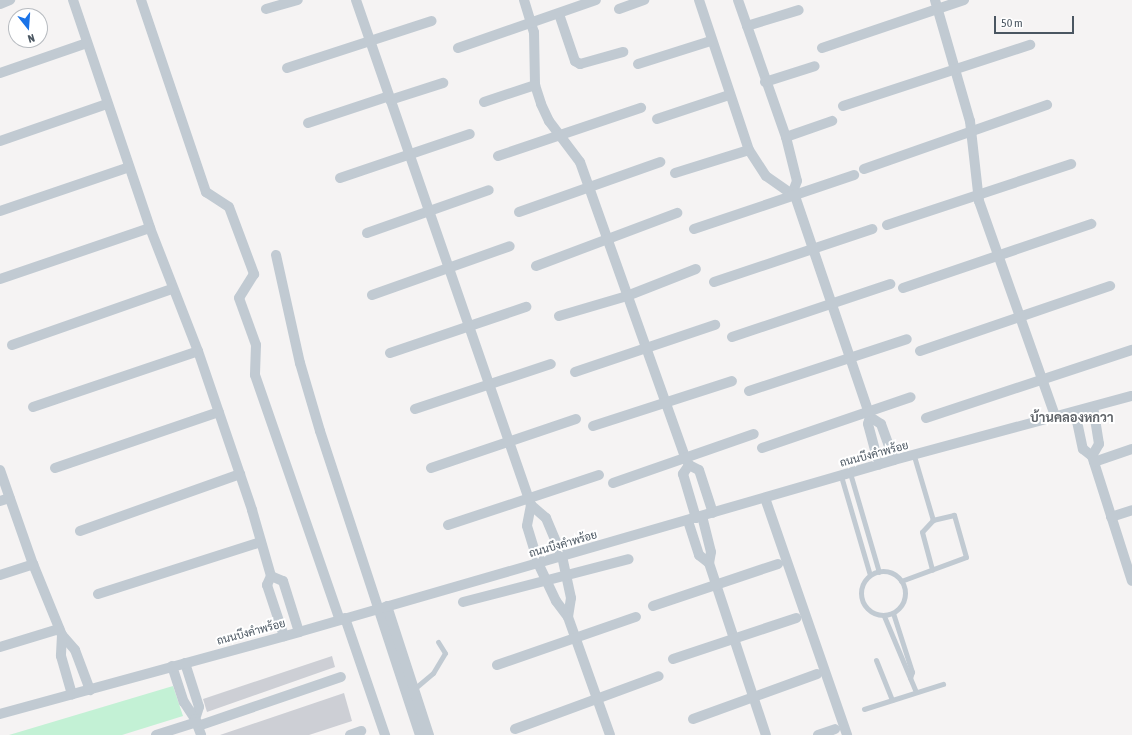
<!DOCTYPE html>
<meta charset="utf-8">
<style>
body{margin:0}
#map{position:relative;width:1132px;height:735px;overflow:hidden;background:#f5f3f3;font-family:"Asap Condensed",Sarabun,sans-serif}
div>[style]{position:absolute}
.green>*{inset:0;background:#c3f1d5}
.building>*{inset:0;background:#cdcfd5}
.lane>*{height:5px;margin:-2.5px;padding:0 2.5px;transform-origin:2.5px;border-radius:2.5px;background:#c1cad2}
.lane>.ring{margin:-2.5px;padding:0;box-sizing:content-box;background:none;border:5px solid #c1cad2;border-radius:50%}
.street>*{height:10px;margin:-5px;padding:0 5px;transform-origin:5px;border-radius:5px;background:#c1cad2}
span{translate:-50% -50%;white-space:nowrap;text-align:center;line-height:1.15;-webkit-text-stroke:4px #fff;paint-order:stroke}
.street-label{font-size:11px;color:#4a5661}
.quarter-label{font-size:13px;color:#5f6368;font-weight:700}
.north{position:absolute;left:8px;top:8px;width:40px;height:40px;box-sizing:border-box;background:#fff;border:1px solid #b7bbc0;border-radius:50%;rotate:163deg;font-size:11px;font-weight:700;line-height:16px;text-align:center;color:#4a5661}
.north::after{content:'';display:block;margin:auto;width:14px;height:18px;background:#1a73e8;clip-path:polygon(50% 0,100% 100%,50% 72%,0 100%)}
.scale{position:absolute;left:994px;top:16px;width:80px;height:18px;box-sizing:border-box;border:2px solid #4a5661;border-top:0;padding-left:5px;font-size:12px;line-height:14px;white-space:nowrap;color:#4a5661;-webkit-text-stroke:3px #fff;paint-order:stroke}
</style>
<div id="map">
<div class="green">
<i style="clip-path:polygon(173px 686px,183px 716px,122px 735px,9px 735px)"></i>
</div>
<div class="building">
<i style="clip-path:polygon(332px 656px,335px 667px,207px 712px,203px 699px)"></i>
<i style="clip-path:polygon(344px 693px,352px 721px,309px 735px,220px 735px)"></i>
</div>
<div class="lane">
<i style="left:914px;top:456px;width:67px;rotate:73.5deg"></i>
<i style="left:933px;top:520px;width:16px;rotate:133deg"></i>
<i style="left:922px;top:532px;width:39px;rotate:75deg"></i>
<i style="left:850px;top:473px;width:103px;rotate:73.7deg"></i>
<i style="left:841px;top:476px;width:103px;rotate:73.7deg"></i>
<i class="ring" style="left:861px;top:571px;width:39px;height:39px"></i>
<i style="left:901px;top:581px;width:69px;rotate:-20.3deg"></i>
<i style="left:966px;top:557px;width:44px;rotate:-105.9deg"></i>
<i style="left:954px;top:515px;width:22px;rotate:167deg"></i>
<i style="left:893px;top:613px;width:62px;rotate:72.1deg"></i>
<i style="left:912px;top:672px;width:6px;rotate:108deg"></i>
<i style="left:884px;top:616px;width:82px;rotate:67.2deg"></i>
<i style="left:876px;top:660px;width:43px;rotate:68.2deg"></i>
<i style="left:414px;top:689px;width:25px;rotate:-40deg"></i>
<i style="left:433px;top:673px;width:23px;rotate:-59deg"></i>
<i style="left:445px;top:653px;width:13px;rotate:-122deg"></i>
<i style="left:864px;top:709px;width:83px;rotate:-17.6deg"></i>
</div>
<div class="street">
<i style="left:73px;top:0;width:241px;rotate:71.3deg"></i>
<i style="left:150px;top:228px;width:132px;rotate:68.7deg"></i>
<i style="left:198px;top:351px;width:168px;rotate:71.2deg"></i>
<i style="left:252px;top:510px;width:69px;rotate:73.9deg"></i>
<i style="left:271px;top:576px;width:10px;rotate:114deg"></i>
<i style="left:267px;top:585px;width:54px;rotate:71.6deg"></i>
<i style="left:141px;top:0;width:203px;rotate:71.3deg"></i>
<i style="left:206px;top:192px;width:27px;rotate:33deg"></i>
<i style="left:229px;top:207px;width:72px;rotate:69.5deg"></i>
<i style="left:254px;top:274px;width:28px;rotate:122deg"></i>
<i style="left:239px;top:298px;width:50px;rotate:70.1deg"></i>
<i style="left:256px;top:345px;width:30px;rotate:92deg"></i>
<i style="left:255px;top:375px;width:259px;rotate:70.9deg"></i>
<i style="left:356px;top:0;width:534px;rotate:70.89deg"></i>
<i style="left:531px;top:505px;width:20px;rotate:41deg"></i>
<i style="left:546px;top:518px;width:41px;rotate:67.2deg"></i>
<i style="left:562px;top:556px;width:43px;rotate:77.9deg"></i>
<i style="left:571px;top:598px;width:19px;rotate:99deg"></i>
<i style="left:524px;top:0;width:34px;rotate:73deg"></i>
<i style="left:534px;top:32px;width:53px;rotate:88.9deg"></i>
<i style="left:535px;top:85px;width:20px;rotate:72deg"></i>
<i style="left:541px;top:104px;width:19px;rotate:65deg"></i>
<i style="left:549px;top:121px;width:51px;rotate:52.9deg"></i>
<i style="left:580px;top:162px;width:313px;rotate:70.4deg"></i>
<i style="left:685px;top:457px;width:9px;rotate:63deg"></i>
<i style="left:689px;top:465px;width:11px;rotate:27deg"></i>
<i style="left:699px;top:470px;width:45px;rotate:72deg"></i>
<i style="left:699px;top:0;width:158px;rotate:71.6deg"></i>
<i style="left:749px;top:150px;width:31px;rotate:57deg"></i>
<i style="left:766px;top:176px;width:32px;rotate:35deg"></i>
<i style="left:738px;top:0;width:145px;rotate:70.7deg"></i>
<i style="left:786px;top:137px;width:45px;rotate:76deg"></i>
<i style="left:797px;top:181px;width:14px;rotate:111deg"></i>
<i style="left:792px;top:194px;width:4px;rotate:34deg"></i>
<i style="left:795px;top:196px;width:227px;rotate:71.2deg"></i>
<i style="left:868px;top:411px;width:6px;rotate:72deg"></i>
<i style="left:870px;top:417px;width:13px;rotate:32deg"></i>
<i style="left:881px;top:424px;width:38px;rotate:70deg"></i>
<i style="left:935px;top:0;width:126px;rotate:73.9deg"></i>
<i style="left:970px;top:121px;width:81px;rotate:83.6deg"></i>
<i style="left:979px;top:201px;width:230px;rotate:70.5deg"></i>
<i style="left:0;top:4px;width:11px;rotate:-22deg"></i>
<i style="left:266px;top:9px;width:33px;rotate:-16deg"></i>
<i style="left:619px;top:9px;width:27px;rotate:-20deg"></i>
<i style="left:559px;top:14px;width:50px;rotate:71.2deg"></i>
<i style="left:575px;top:61px;width:6px;rotate:31deg"></i>
<i style="left:580px;top:64px;width:45px;rotate:-15.6deg"></i>
<i style="left:747px;top:26px;width:54px;rotate:-17.1deg"></i>
<i style="left:458px;top:48px;width:146px;rotate:-19.2deg"></i>
<i style="left:822px;top:48px;width:150px;rotate:-18.7deg"></i>
<i style="left:638px;top:64px;width:77px;rotate:-17.5deg"></i>
<i style="left:287px;top:68px;width:152px;rotate:-18deg"></i>
<i style="left:0;top:73px;width:92px;rotate:-19deg"></i>
<i style="left:765px;top:82px;width:52px;rotate:-17.7deg"></i>
<i style="left:390px;top:100px;width:56px;rotate:-17.8deg"></i>
<i style="left:484px;top:102px;width:54px;rotate:-18.4deg"></i>
<i style="left:843px;top:106px;width:197px;rotate:-18.1deg"></i>
<i style="left:657px;top:119px;width:76px;rotate:-18.4deg"></i>
<i style="left:308px;top:123px;width:85px;rotate:-18.4deg"></i>
<i style="left:786px;top:137px;width:49px;rotate:-19.2deg"></i>
<i style="left:0;top:141px;width:113px;rotate:-19.1deg"></i>
<i style="left:498px;top:156px;width:151px;rotate:-18.6deg"></i>
<i style="left:864px;top:169px;width:194px;rotate:-19.3deg"></i>
<i style="left:675px;top:173px;width:77px;rotate:-17.3deg"></i>
<i style="left:340px;top:178px;width:137px;rotate:-18.7deg"></i>
<i style="left:0;top:211px;width:136px;rotate:-18.8deg"></i>
<i style="left:519px;top:212px;width:150px;rotate:-19.5deg"></i>
<i style="left:887px;top:225px;width:194px;rotate:-18.3deg"></i>
<i style="left:694px;top:229px;width:169px;rotate:-18.6deg"></i>
<i style="left:367px;top:233px;width:129px;rotate:-19.4deg"></i>
<i style="left:276px;top:255px;width:111px;rotate:77.5deg"></i>
<i style="left:300px;top:363px;width:71px;rotate:73.6deg"></i>
<i style="left:320px;top:431px;width:320px;rotate:71.8deg"></i>
<i style="left:536px;top:266px;width:151px;rotate:-20.6deg"></i>
<i style="left:0;top:279px;width:158px;rotate:-18.8deg"></i>
<i style="left:714px;top:282px;width:167px;rotate:-18.5deg"></i>
<i style="left:903px;top:288px;width:199px;rotate:-18.8deg"></i>
<i style="left:372px;top:295px;width:146px;rotate:-19.5deg"></i>
<i style="left:559px;top:316px;width:71px;rotate:-16.4deg"></i>
<i style="left:627px;top:296px;width:74px;rotate:-21.4deg"></i>
<i style="left:732px;top:337px;width:167px;rotate:-18.5deg"></i>
<i style="left:12px;top:345px;width:170px;rotate:-19.3deg"></i>
<i style="left:920px;top:351px;width:201px;rotate:-18.9deg"></i>
<i style="left:390px;top:353px;width:144px;rotate:-18.7deg"></i>
<i style="left:575px;top:372px;width:148px;rotate:-18.6deg"></i>
<i style="left:749px;top:391px;width:166px;rotate:-18.2deg"></i>
<i style="left:33px;top:407px;width:174px;rotate:-18.7deg"></i>
<i style="left:415px;top:409px;width:143px;rotate:-18.3deg"></i>
<i style="left:1075px;top:412px;width:38px;rotate:78deg"></i>
<i style="left:1083px;top:449px;width:11px;rotate:38deg"></i>
<i style="left:1092px;top:456px;width:131px;rotate:72.3deg"></i>
<i style="left:870px;top:417px;width:7px;rotate:106deg"></i>
<i style="left:868px;top:424px;width:42px;rotate:75deg"></i>
<i style="left:926px;top:418px;width:217px;rotate:-18.3deg"></i>
<i style="left:593px;top:426px;width:146px;rotate:-17.9deg"></i>
<i style="left:762px;top:448px;width:157px;rotate:-18.9deg"></i>
<i style="left:1092px;top:456px;width:14px;rotate:-60deg"></i>
<i style="left:1099px;top:444px;width:37px;rotate:-99deg"></i>
<i style="left:1094px;top:462px;width:40px;rotate:-18.9deg"></i>
<i style="left:689px;top:465px;width:11px;rotate:124deg"></i>
<i style="left:683px;top:474px;width:46px;rotate:73.5deg"></i>
<i style="left:55px;top:468px;width:173px;rotate:-18.9deg"></i>
<i style="left:431px;top:468px;width:153px;rotate:-18.7deg"></i>
<i style="left:0;top:470px;width:100px;rotate:70.7deg"></i>
<i style="left:33px;top:564px;width:77px;rotate:67.8deg"></i>
<i style="left:62px;top:635px;width:20px;rotate:49deg"></i>
<i style="left:75px;top:650px;width:43px;rotate:69.4deg"></i>
<i style="left:613px;top:483px;width:149px;rotate:-19.2deg"></i>
<i style="left:765px;top:498px;width:251px;rotate:70.9deg"></i>
<i style="left:0;top:501px;width:10px;rotate:-17deg"></i>
<i style="left:531px;top:505px;width:21px;rotate:101deg"></i>
<i style="left:527px;top:526px;width:39px;rotate:73deg"></i>
<i style="left:538px;top:563px;width:42px;rotate:64.7deg"></i>
<i style="left:556px;top:601px;width:20px;rotate:53deg"></i>
<i style="left:568px;top:617px;width:125px;rotate:70.4deg"></i>
<i style="left:702px;top:516px;width:37px;rotate:76deg"></i>
<i style="left:711px;top:552px;width:11px;rotate:100deg"></i>
<i style="left:709px;top:563px;width:181px;rotate:71.7deg"></i>
<i style="left:1111px;top:517px;width:22px;rotate:-18deg"></i>
<i style="left:688px;top:521px;width:36px;rotate:72deg"></i>
<i style="left:699px;top:555px;width:13px;rotate:39deg"></i>
<i style="left:448px;top:525px;width:159px;rotate:-18.3deg"></i>
<i style="left:80px;top:531px;width:170px;rotate:-19.6deg"></i>
<i style="left:0;top:575px;width:35px;rotate:-18deg"></i>
<i style="left:271px;top:576px;width:13px;rotate:23deg"></i>
<i style="left:283px;top:581px;width:53px;rotate:72.6deg"></i>
<i style="left:98px;top:594px;width:171px;rotate:-17.7deg"></i>
<i style="left:463px;top:602px;width:171px;rotate:-14.5deg"></i>
<i style="left:387px;top:606px;width:136px;rotate:72deg"></i>
<i style="left:653px;top:606px;width:132px;rotate:-18.6deg"></i>
<i style="left:345px;top:618px;width:124px;rotate:71.1deg"></i>
<i style="left:62px;top:635px;width:21px;rotate:93deg"></i>
<i style="left:61px;top:656px;width:40px;rotate:74deg"></i>
<i style="left:0;top:647px;width:62px;rotate:-17deg"></i>
<i style="left:673px;top:659px;width:130px;rotate:-18.4deg"></i>
<i style="left:185px;top:663px;width:46px;rotate:72.3deg"></i>
<i style="left:199px;top:707px;width:13px;rotate:108deg"></i>
<i style="left:497px;top:665px;width:147px;rotate:-19.1deg"></i>
<i style="left:172px;top:666px;width:38px;rotate:72deg"></i>
<i style="left:184px;top:702px;width:20px;rotate:57deg"></i>
<i style="left:195px;top:719px;width:17px;rotate:69deg"></i>
<i style="left:0;top:714px;width:310px;rotate:-15.3deg"></i>
<i style="left:299px;top:632px;width:619px;rotate:-16.12deg"></i>
<i style="left:894px;top:460px;width:246px;rotate:-15.1deg"></i>
<i style="left:693px;top:719px;width:132px;rotate:-19.9deg"></i>
<i style="left:198px;top:726px;width:151px;rotate:-18.9deg"></i>
<i style="left:515px;top:729px;width:153px;rotate:-20.2deg"></i>
<i style="left:156px;top:735px;width:43px;rotate:-17.6deg"></i>
<i style="left:350px;top:735px;width:12px;rotate:-20deg"></i>
<i style="left:818px;top:735px;width:18px;rotate:-19deg"></i>
</div>
<div class="street-label">
<span style="left:874px;top:454px;rotate:-15deg">ถนนบึงคำพร้อย</span>
<span style="left:563px;top:544px;rotate:-16deg">ถนนบึงคำพร้อย</span>
<span style="left:251px;top:632px;rotate:-15deg">ถนนบึงคำพร้อย</span>
</div>
<div class="quarter-label">
<span style="left:1072px;top:418px">บ้านคลองหกวา</span>
</div>
<div class="north">N</div>
<div class="scale">50 m</div>
</div>
